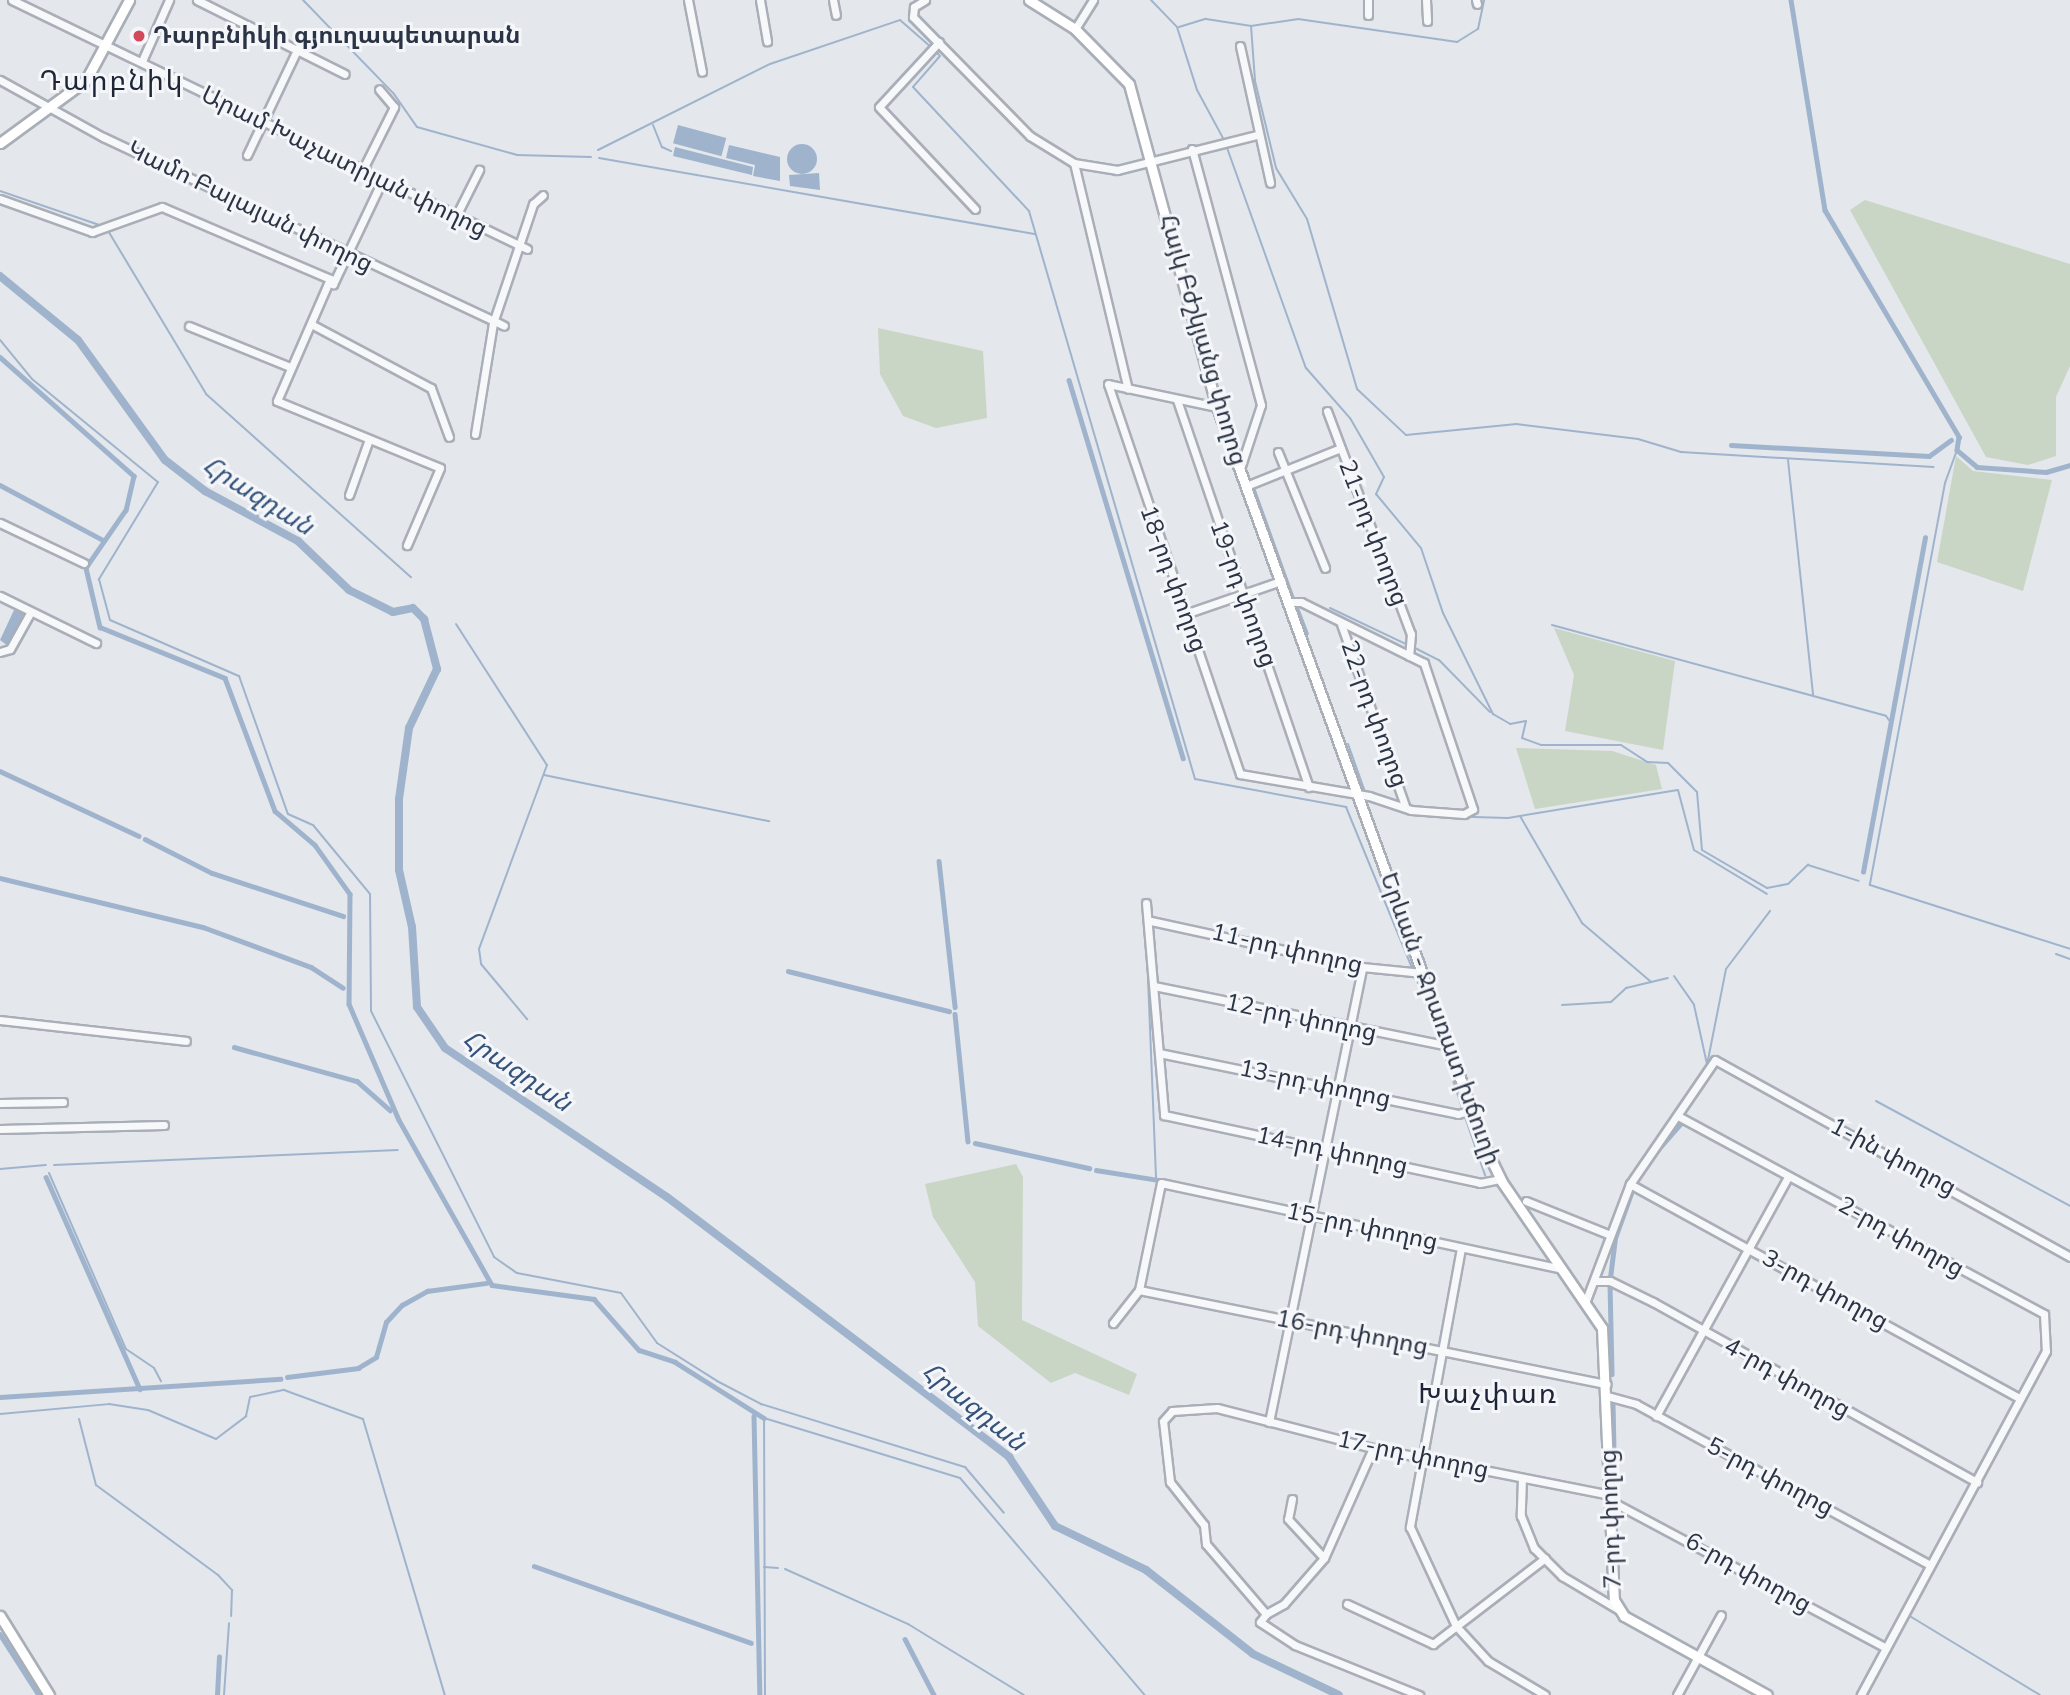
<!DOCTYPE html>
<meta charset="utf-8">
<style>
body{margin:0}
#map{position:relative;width:2070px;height:1695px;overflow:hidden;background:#e4e7ec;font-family:"Nunito Sans","Noto Sans Armenian",sans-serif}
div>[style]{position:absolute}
.green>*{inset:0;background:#c9d6c5}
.water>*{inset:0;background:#9fb4cc;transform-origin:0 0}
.round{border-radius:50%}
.stream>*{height:2px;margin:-1px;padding:0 1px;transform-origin:1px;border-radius:1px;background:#9fb4cc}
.canal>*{height:4.5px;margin:-2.25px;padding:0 2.25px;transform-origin:2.25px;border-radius:2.25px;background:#9fb4cc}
.river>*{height:8px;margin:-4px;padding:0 4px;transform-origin:4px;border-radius:4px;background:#9fb4cc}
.roads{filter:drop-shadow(2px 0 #a9aeb7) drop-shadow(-2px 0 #a9aeb7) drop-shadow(0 2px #a9aeb7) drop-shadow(0 -2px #a9aeb7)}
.minor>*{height:7px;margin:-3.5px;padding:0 3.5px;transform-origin:3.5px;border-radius:3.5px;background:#f7f8fa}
.major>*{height:9px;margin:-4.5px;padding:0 4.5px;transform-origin:4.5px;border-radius:4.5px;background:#fff}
.dots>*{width:19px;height:19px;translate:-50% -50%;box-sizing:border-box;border:4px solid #f4f6f9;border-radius:50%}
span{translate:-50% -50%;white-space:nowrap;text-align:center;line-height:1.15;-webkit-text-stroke:6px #f4f6f9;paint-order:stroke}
.poi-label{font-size:24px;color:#2b3445;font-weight:700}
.left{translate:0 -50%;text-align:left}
.street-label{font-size:24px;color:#2b3445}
.water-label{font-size:26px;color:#34527a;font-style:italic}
.quarter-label{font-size:28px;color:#1d2536;letter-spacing:2px}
</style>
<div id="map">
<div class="green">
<i style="clip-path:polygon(1865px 200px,2070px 264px,2070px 366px,2056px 397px,2056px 456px,2028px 465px,1986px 457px,1850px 210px)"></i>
<i style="clip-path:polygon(878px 328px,983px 351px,987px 418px,936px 428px,903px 416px,880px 374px)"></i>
<i style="clip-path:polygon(1956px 456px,1973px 471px,2052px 480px,2023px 591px,1937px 562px)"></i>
<i style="clip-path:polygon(1554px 628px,1675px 661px,1663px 750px,1565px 731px,1574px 675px)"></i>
<i style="clip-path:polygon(1516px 748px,1612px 751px,1656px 765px,1662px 789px,1535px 809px)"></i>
<i style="clip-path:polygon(1016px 1164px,1023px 1177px,1022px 1320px,1137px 1374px,1129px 1395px,1075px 1373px,1051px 1383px,978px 1326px,975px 1282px,933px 1217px,925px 1184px)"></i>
</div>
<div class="water">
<i style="left:678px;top:125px;width:50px;height:19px;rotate:15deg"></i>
<i class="round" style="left:787px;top:144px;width:30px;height:30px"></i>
<i style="clip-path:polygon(729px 145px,780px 157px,780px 181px,753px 176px,755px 165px,726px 158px)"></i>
<i style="clip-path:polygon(675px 147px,753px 167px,752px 175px,673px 156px)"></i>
<i style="clip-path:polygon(819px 173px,820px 190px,790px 186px,789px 175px)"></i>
<i style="clip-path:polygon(14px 610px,25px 614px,8px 646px,0 640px)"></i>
</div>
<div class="stream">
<i style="left:303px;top:0;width:131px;rotate:45.9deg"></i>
<i style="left:394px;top:94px;width:40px;rotate:55.1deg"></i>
<i style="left:417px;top:127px;width:104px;rotate:15.6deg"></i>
<i style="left:517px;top:155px;width:74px;rotate:1.5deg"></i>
<i style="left:1151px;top:0;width:37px;rotate:46deg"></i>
<i style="left:1177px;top:27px;width:66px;rotate:72.4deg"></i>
<i style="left:1197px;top:90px;width:57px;rotate:61.6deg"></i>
<i style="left:1251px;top:26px;width:55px;rotate:85.8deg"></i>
<i style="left:1255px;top:81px;width:89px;rotate:76.4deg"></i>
<i style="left:1276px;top:168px;width:60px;rotate:58.7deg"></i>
<i style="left:1307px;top:219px;width:177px;rotate:73.6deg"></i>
<i style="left:1357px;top:389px;width:67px;rotate:43.2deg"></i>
<i style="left:1406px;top:435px;width:111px;rotate:-5.7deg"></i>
<i style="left:1516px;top:424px;width:123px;rotate:7deg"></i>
<i style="left:1638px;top:439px;width:45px;rotate:16.8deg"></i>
<i style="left:1681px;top:452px;width:253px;rotate:3.4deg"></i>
<i style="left:1179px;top:27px;width:28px;rotate:-17deg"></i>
<i style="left:1206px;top:19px;width:46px;rotate:8.8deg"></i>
<i style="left:1251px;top:26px;width:48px;rotate:-8.5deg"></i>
<i style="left:1298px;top:19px;width:161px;rotate:8.2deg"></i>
<i style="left:1457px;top:42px;width:25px;rotate:-32deg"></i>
<i style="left:1478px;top:29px;width:30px;rotate:-78deg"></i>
<i style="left:934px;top:50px;width:8px;rotate:45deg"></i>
<i style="left:940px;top:56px;width:41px;rotate:131.1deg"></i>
<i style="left:913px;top:87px;width:170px;rotate:46.9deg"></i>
<i style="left:1029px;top:211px;width:592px;rotate:73.71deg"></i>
<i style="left:1195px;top:779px;width:154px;rotate:10.5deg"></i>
<i style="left:1346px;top:807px;width:176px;rotate:67.7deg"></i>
<i style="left:653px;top:125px;width:24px;rotate:68deg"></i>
<i style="left:662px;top:147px;width:10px;rotate:24deg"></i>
<i style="left:1226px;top:145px;width:237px;rotate:70.3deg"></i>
<i style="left:1306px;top:368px;width:67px;rotate:48.7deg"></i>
<i style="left:1350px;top:418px;width:68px;rotate:60deg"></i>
<i style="left:1384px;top:477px;width:19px;rotate:115deg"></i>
<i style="left:1376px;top:494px;width:70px;rotate:50.2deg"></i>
<i style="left:1421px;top:548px;width:69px;rotate:71.3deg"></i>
<i style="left:1443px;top:613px;width:113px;rotate:63.7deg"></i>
<i style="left:1493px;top:714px;width:20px;rotate:30deg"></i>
<i style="left:1510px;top:724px;width:16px;rotate:-11deg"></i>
<i style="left:1526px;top:721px;width:17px;rotate:103deg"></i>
<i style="left:1522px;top:738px;width:20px;rotate:20deg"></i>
<i style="left:1541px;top:745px;width:80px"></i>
<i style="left:1621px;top:745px;width:31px;rotate:33deg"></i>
<i style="left:1647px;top:762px;width:21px;rotate:3deg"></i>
<i style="left:1668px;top:763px;width:41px;rotate:45deg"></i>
<i style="left:1697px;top:792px;width:58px;rotate:85.1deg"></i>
<i style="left:1702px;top:850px;width:75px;rotate:30.3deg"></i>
<i style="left:1767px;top:888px;width:21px;rotate:-11deg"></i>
<i style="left:1788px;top:884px;width:28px;rotate:-44deg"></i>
<i style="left:1808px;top:865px;width:53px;rotate:17.4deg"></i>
<i style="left:598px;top:150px;width:192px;rotate:-26.6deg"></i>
<i style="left:770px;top:64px;width:137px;rotate:-18.7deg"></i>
<i style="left:900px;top:20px;width:41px;rotate:41.1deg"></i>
<i style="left:599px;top:158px;width:442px;rotate:9.9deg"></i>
<i style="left:0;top:191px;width:108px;rotate:18.9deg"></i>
<i style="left:107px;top:229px;width:192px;rotate:59deg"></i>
<i style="left:206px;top:394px;width:275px;rotate:41.8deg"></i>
<i style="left:0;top:340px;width:50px;rotate:50.6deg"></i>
<i style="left:32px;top:379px;width:163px;rotate:39.3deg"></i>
<i style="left:158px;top:482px;width:114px;rotate:121.3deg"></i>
<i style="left:99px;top:579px;width:42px;rotate:75deg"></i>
<i style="left:110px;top:620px;width:141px;rotate:23.5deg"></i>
<i style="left:239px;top:676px;width:146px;rotate:70.5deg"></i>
<i style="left:288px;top:814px;width:27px;rotate:24deg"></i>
<i style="left:313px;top:825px;width:89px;rotate:50.4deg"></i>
<i style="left:370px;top:894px;width:117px;rotate:89.5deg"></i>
<i style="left:371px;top:1011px;width:275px;rotate:63.4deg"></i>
<i style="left:494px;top:1257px;width:28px;rotate:35deg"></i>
<i style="left:517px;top:1273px;width:106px;rotate:10.9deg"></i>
<i style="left:621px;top:1293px;width:62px;rotate:54.2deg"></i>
<i style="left:657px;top:1343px;width:71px;rotate:32.3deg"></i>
<i style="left:717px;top:1381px;width:50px;rotate:27.6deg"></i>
<i style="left:761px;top:1404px;width:214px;rotate:17.2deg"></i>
<i style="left:965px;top:1467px;width:60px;rotate:49.7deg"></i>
<i style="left:1957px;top:450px;width:35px;rotate:110deg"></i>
<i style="left:1945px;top:483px;width:409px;rotate:100.6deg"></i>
<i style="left:1870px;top:885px;width:210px;rotate:17.7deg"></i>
<i style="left:1788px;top:460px;width:236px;rotate:83.9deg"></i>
<i style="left:1330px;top:608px;width:86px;rotate:25.4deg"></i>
<i style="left:456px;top:624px;width:168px;rotate:57.2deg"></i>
<i style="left:547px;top:765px;width:196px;rotate:110.3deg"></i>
<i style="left:479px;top:949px;width:15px;rotate:82deg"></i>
<i style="left:481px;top:964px;width:72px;rotate:50.1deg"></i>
<i style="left:1552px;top:625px;width:346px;rotate:15.2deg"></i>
<i style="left:1886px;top:716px;width:9px;rotate:54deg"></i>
<i style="left:1413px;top:647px;width:29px;rotate:27deg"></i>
<i style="left:1439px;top:660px;width:73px;rotate:45.6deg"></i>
<i style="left:1348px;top:744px;width:51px;rotate:70.5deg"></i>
<i style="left:544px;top:775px;width:230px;rotate:11.6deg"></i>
<i style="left:1367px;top:800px;width:21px;rotate:17deg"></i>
<i style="left:1440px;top:816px;width:68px;rotate:1.7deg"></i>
<i style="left:1508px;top:818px;width:172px;rotate:-9.4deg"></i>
<i style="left:1678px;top:790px;width:62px;rotate:75.1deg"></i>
<i style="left:1694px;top:850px;width:85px;rotate:31.1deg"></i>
<i style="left:1520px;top:816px;width:124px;rotate:59.9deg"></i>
<i style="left:1582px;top:923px;width:91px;rotate:40.5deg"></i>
<i style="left:1147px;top:953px;width:226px;rotate:87.7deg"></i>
<i style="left:2056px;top:954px;width:15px;rotate:20deg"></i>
<i style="left:1415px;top:975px;width:72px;rotate:69.5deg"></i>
<i style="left:1674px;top:976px;width:35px;rotate:55deg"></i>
<i style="left:1694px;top:1005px;width:60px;rotate:77.6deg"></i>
<i style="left:1562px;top:1005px;width:49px;rotate:-3.5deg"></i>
<i style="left:1611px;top:1002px;width:21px;rotate:-43deg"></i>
<i style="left:1626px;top:988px;width:43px;rotate:-13.4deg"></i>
<i style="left:1442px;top:1047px;width:64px;rotate:71.8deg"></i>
<i style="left:1707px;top:1065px;width:98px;rotate:-78.8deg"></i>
<i style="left:1726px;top:969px;width:73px;rotate:-52.8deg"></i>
<i style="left:1876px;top:1101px;width:221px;rotate:28.4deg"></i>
<i style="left:1464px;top:1114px;width:65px;rotate:71deg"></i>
<i style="left:54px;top:1165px;width:344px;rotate:-2.5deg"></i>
<i style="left:0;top:1169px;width:46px;rotate:-5deg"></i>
<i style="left:49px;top:1173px;width:192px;rotate:66.4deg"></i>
<i style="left:126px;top:1349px;width:34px;rotate:34deg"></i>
<i style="left:154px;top:1368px;width:15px;rotate:62deg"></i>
<i style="left:0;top:1414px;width:109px;rotate:-5.2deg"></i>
<i style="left:109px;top:1404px;width:39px;rotate:9deg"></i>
<i style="left:148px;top:1410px;width:74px;rotate:23.1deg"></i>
<i style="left:216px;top:1439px;width:38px;rotate:-37deg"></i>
<i style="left:246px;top:1416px;width:19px;rotate:-78deg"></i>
<i style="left:250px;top:1397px;width:35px;rotate:-12deg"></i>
<i style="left:284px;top:1390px;width:84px;rotate:20.2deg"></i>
<i style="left:363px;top:1419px;width:288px;rotate:73.5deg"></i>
<i style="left:79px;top:1419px;width:68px;rotate:75.6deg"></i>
<i style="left:96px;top:1485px;width:152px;rotate:36.4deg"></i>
<i style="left:218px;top:1575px;width:21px;rotate:47deg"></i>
<i style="left:232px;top:1590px;width:26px;rotate:92deg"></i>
<i style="left:764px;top:1567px;width:14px;rotate:4deg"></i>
<i style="left:785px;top:1569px;width:135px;rotate:24.1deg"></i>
<i style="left:908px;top:1624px;width:136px;rotate:31.5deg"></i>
<i style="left:1908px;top:1615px;width:154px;rotate:31.2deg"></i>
<i style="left:224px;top:1695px;width:72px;rotate:-86deg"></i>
<i style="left:765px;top:1695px;width:277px;rotate:-90.2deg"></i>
<i style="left:764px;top:1418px;width:205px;rotate:17deg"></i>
<i style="left:960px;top:1478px;width:285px;rotate:49.6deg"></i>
</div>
<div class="canal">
<i style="left:1791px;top:0;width:213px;rotate:80.8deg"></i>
<i style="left:1825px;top:210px;width:264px;rotate:59.4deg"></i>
<i style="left:1959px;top:437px;width:13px;rotate:99deg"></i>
<i style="left:1957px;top:450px;width:26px;rotate:40deg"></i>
<i style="left:1977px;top:467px;width:69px;rotate:4.1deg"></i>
<i style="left:2046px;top:472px;width:25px;rotate:-16deg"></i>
<i style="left:0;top:357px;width:179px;rotate:41.6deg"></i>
<i style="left:134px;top:476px;width:35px;rotate:103deg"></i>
<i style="left:126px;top:510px;width:70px;rotate:124.6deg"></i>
<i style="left:86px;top:568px;width:61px;rotate:76.7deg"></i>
<i style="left:100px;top:627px;width:135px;rotate:22.2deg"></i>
<i style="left:225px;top:678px;width:142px;rotate:69.4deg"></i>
<i style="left:275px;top:811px;width:52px;rotate:40.4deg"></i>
<i style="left:315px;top:845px;width:60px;rotate:54.5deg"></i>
<i style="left:350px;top:894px;width:110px;rotate:90.5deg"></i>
<i style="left:349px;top:1004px;width:126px;rotate:66.7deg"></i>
<i style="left:399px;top:1120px;width:189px;rotate:60.6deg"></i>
<i style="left:492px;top:1285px;width:103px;rotate:7.8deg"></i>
<i style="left:594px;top:1299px;width:68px;rotate:48.6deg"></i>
<i style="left:639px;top:1350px;width:38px;rotate:18deg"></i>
<i style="left:675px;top:1362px;width:105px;rotate:32.2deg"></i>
<i style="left:1069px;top:380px;width:395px;rotate:73.2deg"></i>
<i style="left:1731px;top:445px;width:198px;rotate:3.2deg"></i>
<i style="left:1929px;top:456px;width:27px;rotate:-36deg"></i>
<i style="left:0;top:485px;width:115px;rotate:28.1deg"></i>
<i style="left:1252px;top:486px;width:118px;rotate:70.2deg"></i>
<i style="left:1295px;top:604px;width:31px;rotate:69deg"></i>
<i style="left:0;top:771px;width:153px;rotate:25.1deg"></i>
<i style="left:145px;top:839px;width:75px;rotate:26.9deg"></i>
<i style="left:212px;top:873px;width:138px;rotate:18.2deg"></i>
<i style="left:939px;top:861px;width:147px;rotate:83.7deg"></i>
<i style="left:1863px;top:872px;width:340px;rotate:-79.5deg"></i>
<i style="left:0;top:878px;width:209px;rotate:13.6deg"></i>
<i style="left:203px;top:927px;width:115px;rotate:20.3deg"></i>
<i style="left:311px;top:967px;width:38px;rotate:33deg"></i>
<i style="left:788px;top:971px;width:166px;rotate:14deg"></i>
<i style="left:955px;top:1014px;width:128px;rotate:84.2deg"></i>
<i style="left:234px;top:1047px;width:128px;rotate:15.5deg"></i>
<i style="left:357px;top:1081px;width:44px;rotate:41.3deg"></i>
<i style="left:975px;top:1143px;width:117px;rotate:12.4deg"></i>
<i style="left:1655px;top:1153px;width:41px;rotate:-48.9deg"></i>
<i style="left:1096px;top:1170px;width:70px;rotate:9.1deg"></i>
<i style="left:46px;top:1177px;width:232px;rotate:66.1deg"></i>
<i style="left:1610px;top:1278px;width:40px;rotate:-82.9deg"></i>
<i style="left:1615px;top:1238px;width:53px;rotate:-70.2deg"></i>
<i style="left:1610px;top:1284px;width:90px;rotate:88.7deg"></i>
<i style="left:287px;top:1377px;width:72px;rotate:-7.2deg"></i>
<i style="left:358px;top:1368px;width:21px;rotate:-31deg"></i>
<i style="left:376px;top:1357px;width:36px;rotate:-74deg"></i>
<i style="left:386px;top:1322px;width:23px;rotate:-47deg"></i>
<i style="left:402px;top:1305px;width:29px;rotate:-29deg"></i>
<i style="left:427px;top:1291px;width:60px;rotate:-7.7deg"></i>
<i style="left:0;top:1397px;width:281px;rotate:-3.7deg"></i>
<i style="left:1613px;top:1403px;width:93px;rotate:88.8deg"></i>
<i style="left:754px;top:1416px;width:279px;rotate:88.8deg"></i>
<i style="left:534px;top:1566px;width:230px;rotate:19.5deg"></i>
<i style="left:0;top:1634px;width:72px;rotate:57.4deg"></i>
<i style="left:905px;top:1639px;width:63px;rotate:62.6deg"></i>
<i style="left:217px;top:1695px;width:38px;rotate:-87deg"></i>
</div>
<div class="river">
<i style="left:0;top:276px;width:101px;rotate:39.4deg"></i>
<i style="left:78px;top:340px;width:148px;rotate:54.1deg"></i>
<i style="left:165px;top:460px;width:51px;rotate:37.8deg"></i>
<i style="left:205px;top:491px;width:106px;rotate:28.3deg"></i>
<i style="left:298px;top:541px;width:71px;rotate:43.9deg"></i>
<i style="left:349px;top:590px;width:49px;rotate:26.6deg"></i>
<i style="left:393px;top:612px;width:20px;rotate:-11deg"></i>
<i style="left:413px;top:608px;width:16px;rotate:45deg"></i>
<i style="left:424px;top:619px;width:52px;rotate:75.4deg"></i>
<i style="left:437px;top:669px;width:65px;rotate:115.4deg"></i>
<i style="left:409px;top:728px;width:72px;rotate:98deg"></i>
<i style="left:399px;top:799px;width:71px;rotate:90deg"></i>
<i style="left:399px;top:870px;width:58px;rotate:77.2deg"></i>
<i style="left:412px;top:927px;width:80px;rotate:86.4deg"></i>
<i style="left:417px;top:1007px;width:50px;rotate:55.7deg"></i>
<i style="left:445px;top:1048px;width:267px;rotate:33.9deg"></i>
<i style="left:667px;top:1197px;width:430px;rotate:37.2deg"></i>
<i style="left:1009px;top:1457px;width:83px;rotate:56.3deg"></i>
<i style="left:1055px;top:1526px;width:101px;rotate:25.8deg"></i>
<i style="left:1146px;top:1570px;width:136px;rotate:38.1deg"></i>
<i style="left:1253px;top:1654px;width:95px;rotate:25.5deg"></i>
</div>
<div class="roads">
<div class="minor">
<i style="left:12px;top:0;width:572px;rotate:25.8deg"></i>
<i style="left:197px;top:0;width:165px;rotate:26.6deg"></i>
<i style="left:688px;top:0;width:73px;rotate:79deg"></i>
<i style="left:760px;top:0;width:42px;rotate:80.3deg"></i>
<i style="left:833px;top:0;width:15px;rotate:79deg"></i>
<i style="left:925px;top:0;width:13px;rotate:148deg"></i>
<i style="left:914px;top:7px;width:10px;rotate:96deg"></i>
<i style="left:913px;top:17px;width:167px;rotate:45.5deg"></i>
<i style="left:1030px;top:136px;width:52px;rotate:31.5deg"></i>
<i style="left:1074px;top:163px;width:44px;rotate:9.2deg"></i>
<i style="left:1117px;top:170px;width:143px;rotate:-14.1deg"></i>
<i style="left:1426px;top:0;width:21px;rotate:87deg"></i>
<i style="left:1476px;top:0;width:4px;rotate:76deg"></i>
<i style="left:1368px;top:15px;width:15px;rotate:-90deg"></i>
<i style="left:1075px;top:29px;width:34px;rotate:-58deg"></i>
<i style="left:939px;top:42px;width:88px;rotate:132.7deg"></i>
<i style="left:879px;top:107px;width:140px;rotate:46.7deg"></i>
<i style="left:1240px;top:46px;width:140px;rotate:77.6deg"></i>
<i style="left:142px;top:61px;width:67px;rotate:-66.1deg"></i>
<i style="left:0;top:80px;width:118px;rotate:29deg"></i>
<i style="left:103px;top:137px;width:443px;rotate:25.2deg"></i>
<i style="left:1192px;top:149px;width:265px;rotate:74.9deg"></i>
<i style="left:1261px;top:405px;width:67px;rotate:108.2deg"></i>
<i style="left:247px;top:155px;width:119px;rotate:-64.5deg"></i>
<i style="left:1074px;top:163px;width:232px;rotate:76.6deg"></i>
<i style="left:361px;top:173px;width:74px;rotate:-63.4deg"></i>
<i style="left:394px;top:107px;width:23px;rotate:-130deg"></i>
<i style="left:0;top:199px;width:98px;rotate:19.7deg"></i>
<i style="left:92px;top:232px;width:74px;rotate:-19.7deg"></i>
<i style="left:162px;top:207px;width:183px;rotate:23.2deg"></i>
<i style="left:330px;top:279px;width:133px;rotate:113.5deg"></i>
<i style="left:277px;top:401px;width:176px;rotate:22.3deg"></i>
<i style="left:440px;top:468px;width:84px;rotate:113.2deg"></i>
<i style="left:455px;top:218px;width:54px;rotate:-63.4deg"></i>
<i style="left:330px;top:279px;width:6px;rotate:59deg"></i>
<i style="left:333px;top:284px;width:112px;rotate:-64.6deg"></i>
<i style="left:311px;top:324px;width:136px;rotate:28.1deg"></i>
<i style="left:431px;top:388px;width:52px;rotate:69.8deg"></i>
<i style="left:189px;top:326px;width:109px;rotate:22.1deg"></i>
<i style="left:1177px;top:400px;width:409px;rotate:71.2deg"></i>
<i style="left:1217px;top:407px;width:111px;rotate:-168.1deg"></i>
<i style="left:1108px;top:384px;width:412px;rotate:71.3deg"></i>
<i style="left:1240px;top:774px;width:131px;rotate:9.7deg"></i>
<i style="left:1369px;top:796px;width:44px;rotate:18.4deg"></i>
<i style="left:1411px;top:810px;width:53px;rotate:4.3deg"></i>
<i style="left:1464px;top:814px;width:10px;rotate:-29deg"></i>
<i style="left:1473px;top:809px;width:154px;rotate:-108.6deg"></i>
<i style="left:1424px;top:663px;width:137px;rotate:-153.6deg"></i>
<i style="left:1301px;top:602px;width:13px;rotate:180deg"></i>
<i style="left:1327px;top:411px;width:238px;rotate:69.4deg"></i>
<i style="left:1411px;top:634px;width:22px;rotate:95deg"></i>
<i style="left:475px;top:434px;width:112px;rotate:-80.8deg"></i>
<i style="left:493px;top:323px;width:126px;rotate:-71.4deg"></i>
<i style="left:533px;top:204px;width:13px;rotate:-42deg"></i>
<i style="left:1278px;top:452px;width:125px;rotate:67.9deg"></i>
<i style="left:1246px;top:486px;width:102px;rotate:-21.8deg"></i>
<i style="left:349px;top:495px;width:59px;rotate:-70.3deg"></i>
<i style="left:0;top:523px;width:93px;rotate:25.5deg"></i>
<i style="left:0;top:596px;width:107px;rotate:26.1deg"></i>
<i style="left:1185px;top:614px;width:102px;rotate:-19deg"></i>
<i style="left:1341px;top:624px;width:193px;rotate:70.6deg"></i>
<i style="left:0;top:652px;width:10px;rotate:-17deg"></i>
<i style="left:10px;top:649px;width:41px;rotate:-60.9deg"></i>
<i style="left:1146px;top:903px;width:213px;rotate:85.1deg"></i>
<i style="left:1164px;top:1115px;width:323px;rotate:12.1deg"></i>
<i style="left:1480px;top:1183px;width:20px;rotate:-11deg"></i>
<i style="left:1151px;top:921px;width:216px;rotate:12.3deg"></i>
<i style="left:1362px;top:967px;width:61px;rotate:5.6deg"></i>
<i style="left:1154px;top:986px;width:301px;rotate:11.5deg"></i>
<i style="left:0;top:1020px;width:187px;rotate:6.4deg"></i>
<i style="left:1159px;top:1053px;width:305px;rotate:11.5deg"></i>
<i style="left:1458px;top:1114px;width:15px;rotate:-16deg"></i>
<i style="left:0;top:1103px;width:63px;rotate:-0.9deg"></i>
<i style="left:1678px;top:1116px;width:416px;rotate:28.4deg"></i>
<i style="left:2044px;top:1314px;width:37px;rotate:87deg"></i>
<i style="left:2046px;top:1351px;width:391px;rotate:118.3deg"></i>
<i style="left:0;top:1129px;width:164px;rotate:-1.4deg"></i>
<i style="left:1630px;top:1184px;width:445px;rotate:28.8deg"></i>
<i style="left:1526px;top:1201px;width:91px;rotate:22deg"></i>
<i style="left:1461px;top:1248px;width:284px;rotate:100.4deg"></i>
<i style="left:1410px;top:1527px;width:109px;rotate:65.1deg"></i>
<i style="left:1456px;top:1626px;width:47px;rotate:47.6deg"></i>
<i style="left:1488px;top:1661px;width:66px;rotate:30.8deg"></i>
<i style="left:1595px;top:1281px;width:15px"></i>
<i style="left:1610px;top:1281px;width:48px;rotate:26deg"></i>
<i style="left:1653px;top:1302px;width:371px;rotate:29.1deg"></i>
<i style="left:1139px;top:1290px;width:109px;rotate:-78.4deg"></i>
<i style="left:1161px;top:1183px;width:410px;rotate:12.1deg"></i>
<i style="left:1585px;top:1303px;width:127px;rotate:-69.3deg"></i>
<i style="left:1630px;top:1184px;width:150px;rotate:-55.6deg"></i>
<i style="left:1715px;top:1060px;width:406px;rotate:29deg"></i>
<i style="left:1113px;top:1323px;width:42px;rotate:-51.8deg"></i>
<i style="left:1139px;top:1290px;width:477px;rotate:11.4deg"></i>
<i style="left:1607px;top:1396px;width:30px;rotate:15deg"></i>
<i style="left:1636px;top:1404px;width:335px;rotate:28.7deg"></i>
<i style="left:1656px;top:1416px;width:273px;rotate:-61.1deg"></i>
<i style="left:1269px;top:1422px;width:464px;rotate:-78.4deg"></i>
<i style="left:1373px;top:1448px;width:120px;rotate:114deg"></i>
<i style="left:1324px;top:1558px;width:61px;rotate:131deg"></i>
<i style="left:1284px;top:1604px;width:21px;rotate:151deg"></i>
<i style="left:1266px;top:1614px;width:92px;rotate:-130.6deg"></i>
<i style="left:1206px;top:1544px;width:19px;rotate:-96deg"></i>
<i style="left:1204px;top:1525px;width:55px;rotate:-128.3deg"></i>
<i style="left:1170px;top:1482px;width:61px;rotate:-96.5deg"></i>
<i style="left:1163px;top:1421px;width:13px;rotate:-48deg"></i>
<i style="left:1172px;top:1411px;width:45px;rotate:-3.8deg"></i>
<i style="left:1217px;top:1408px;width:161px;rotate:14.4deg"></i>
<i style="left:1373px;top:1448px;width:242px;rotate:11.2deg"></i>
<i style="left:1522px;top:1478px;width:38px;rotate:92deg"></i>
<i style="left:1521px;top:1516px;width:35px;rotate:68deg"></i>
<i style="left:1534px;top:1548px;width:40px;rotate:45deg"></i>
<i style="left:1562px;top:1576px;width:66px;rotate:30.8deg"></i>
<i style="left:1292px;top:1499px;width:20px;rotate:101deg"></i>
<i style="left:1288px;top:1519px;width:53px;rotate:47.3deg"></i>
<i style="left:1609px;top:1500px;width:314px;rotate:28.1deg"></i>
<i style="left:1347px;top:1604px;width:95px;rotate:24.9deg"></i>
<i style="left:1433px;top:1644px;width:141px;rotate:-37.5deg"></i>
<i style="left:1266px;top:1614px;width:10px;rotate:127deg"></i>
<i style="left:1260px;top:1622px;width:42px;rotate:33.3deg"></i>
<i style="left:1295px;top:1645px;width:134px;rotate:22deg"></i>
<i style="left:1677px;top:1695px;width:91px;rotate:-61.2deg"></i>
</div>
<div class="major">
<i style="left:1029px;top:0;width:54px;rotate:32.2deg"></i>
<i style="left:1075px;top:29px;width:77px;rotate:45.5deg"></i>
<i style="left:1129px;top:84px;width:335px;rotate:74.8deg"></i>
<i style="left:1217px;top:407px;width:787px;rotate:70.09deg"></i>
<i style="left:1485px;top:1147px;width:39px;rotate:64deg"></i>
<i style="left:1502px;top:1182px;width:177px;rotate:55.6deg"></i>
<i style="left:1602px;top:1328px;width:272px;rotate:87.5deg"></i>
<i style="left:1614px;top:1600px;width:19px;rotate:58deg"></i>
<i style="left:1624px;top:1616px;width:163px;rotate:28.9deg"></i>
<i style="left:0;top:143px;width:107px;rotate:-36.2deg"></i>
<i style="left:86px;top:80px;width:91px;rotate:-61.7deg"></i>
<i style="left:0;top:1616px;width:93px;rotate:58.2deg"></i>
</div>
</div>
<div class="dots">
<i style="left:139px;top:36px;background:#d1495b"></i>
</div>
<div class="poi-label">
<span class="left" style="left:153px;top:36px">Դարբնիկի գյուղապետարան</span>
</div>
<div class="street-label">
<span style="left:344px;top:162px;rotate:26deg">Արամ Խաչատրյան փողոց</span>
<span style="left:250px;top:207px;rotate:26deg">Կամո Բալայան փողոց</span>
<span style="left:1203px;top:340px;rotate:74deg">Հայկ Բժշկյանց փողոց</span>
<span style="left:1373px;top:533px;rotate:69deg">21-րդ փողոց</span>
<span style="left:1173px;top:579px;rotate:70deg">18-րդ փողոց</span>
<span style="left:1243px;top:594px;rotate:70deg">19-րդ փողոց</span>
<span style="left:1374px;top:714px;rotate:70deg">22-րդ փողոց</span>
<span style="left:1287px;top:949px;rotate:13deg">11-րդ փողոց</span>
<span style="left:1301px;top:1018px;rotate:12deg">12-րդ փողոց</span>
<span style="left:1440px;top:1019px;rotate:70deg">Երևան - Ջրառատ խճուղի</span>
<span style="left:1315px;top:1084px;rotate:12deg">13-րդ փողոց</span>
<span style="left:1332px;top:1151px;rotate:12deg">14-րդ փողոց</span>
<span style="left:1893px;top:1157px;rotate:28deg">1-ին փողոց</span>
<span style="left:1362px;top:1227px;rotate:12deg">15-րդ փողոց</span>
<span style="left:1901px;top:1237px;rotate:29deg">2-րդ փողոց</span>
<span style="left:1825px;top:1290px;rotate:29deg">3-րդ փողոց</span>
<span style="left:1352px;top:1333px;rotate:11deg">16-րդ փողոց</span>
<span style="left:1787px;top:1378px;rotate:29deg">4-րդ փողոց</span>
<span style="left:1413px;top:1455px;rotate:12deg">17-րդ փողոց</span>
<span style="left:1770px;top:1477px;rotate:28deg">5-րդ փողոց</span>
<span style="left:1611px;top:1519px;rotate:-92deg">7-րդ փողոց</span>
<span style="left:1748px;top:1573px;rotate:29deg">6-րդ փողոց</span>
</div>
<div class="water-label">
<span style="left:258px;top:496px;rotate:32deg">Հրազդան</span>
<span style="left:517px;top:1071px;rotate:34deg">Հրազդան</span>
<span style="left:974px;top:1407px;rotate:39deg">Հրազդան</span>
</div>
<div class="quarter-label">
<span style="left:112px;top:81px">Դարբնիկ</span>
<span style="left:1488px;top:1394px">Խաչփառ</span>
</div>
</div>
